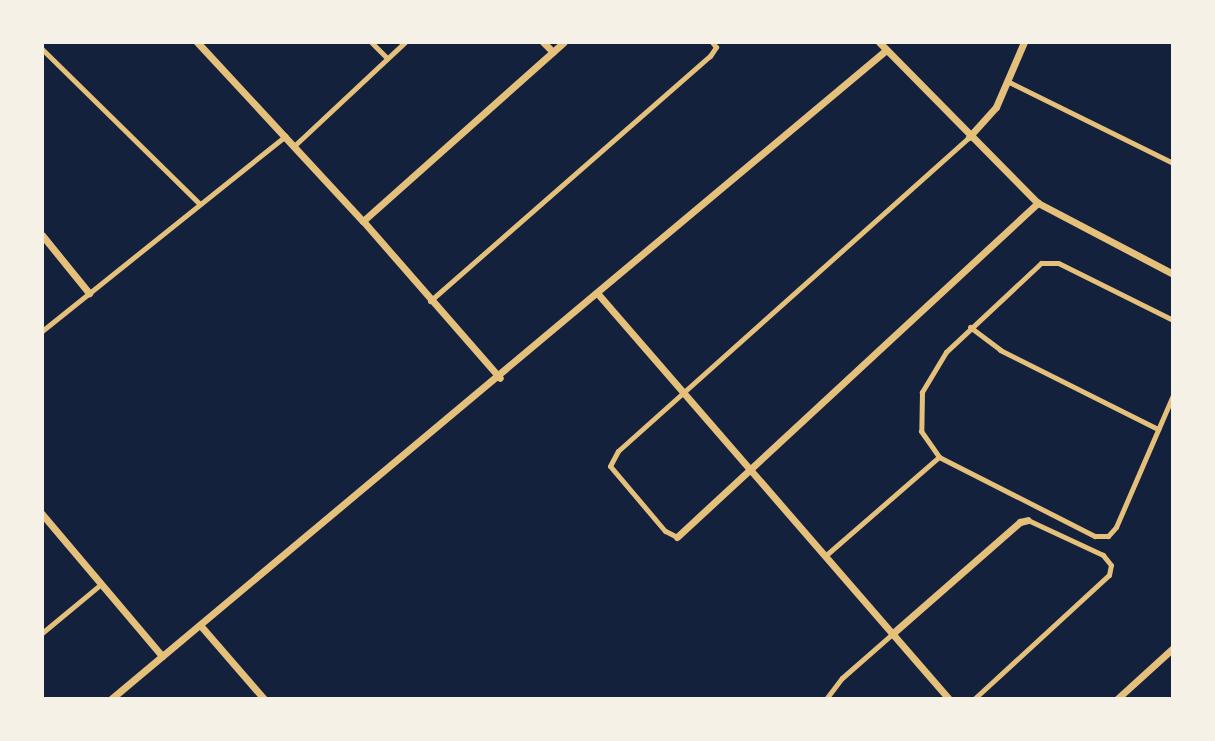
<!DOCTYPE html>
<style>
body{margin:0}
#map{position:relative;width:1215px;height:741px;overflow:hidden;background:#14213d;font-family:Arial,sans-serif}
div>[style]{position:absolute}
.service>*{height:5px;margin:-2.5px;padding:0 2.5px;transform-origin:2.5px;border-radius:2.5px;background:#e5c07b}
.minor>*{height:7px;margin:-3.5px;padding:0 3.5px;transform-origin:3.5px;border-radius:3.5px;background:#e5c07b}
span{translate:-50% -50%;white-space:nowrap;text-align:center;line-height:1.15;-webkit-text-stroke:5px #f6f1e7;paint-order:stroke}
.frame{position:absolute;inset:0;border:44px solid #f6f1e7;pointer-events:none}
</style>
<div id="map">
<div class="service">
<div style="left:371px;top:42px;width:23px;rotate:45deg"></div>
<div style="left:42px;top:49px;width:221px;rotate:44.5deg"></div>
<div style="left:1009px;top:82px;width:183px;rotate:26.3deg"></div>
<div style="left:294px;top:146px;width:152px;rotate:-43.1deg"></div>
<div style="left:430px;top:301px;width:372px;rotate:-41.2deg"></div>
<div style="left:710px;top:56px;width:11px;rotate:-56deg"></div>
<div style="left:716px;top:47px;width:6px;rotate:-129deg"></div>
<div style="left:1173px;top:320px;width:128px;rotate:-153.6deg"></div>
<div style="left:1058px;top:263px;width:17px;rotate:180deg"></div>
<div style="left:1041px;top:263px;width:130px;rotate:136.9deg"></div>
<div style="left:946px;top:352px;width:47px;rotate:121deg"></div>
<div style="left:922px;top:392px;width:39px;rotate:91deg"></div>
<div style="left:921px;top:431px;width:32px;rotate:55deg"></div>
<div style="left:939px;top:457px;width:175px;rotate:26.9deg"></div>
<div style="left:1095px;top:536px;width:13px"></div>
<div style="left:1108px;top:536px;width:12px;rotate:-48deg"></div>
<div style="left:1116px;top:527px;width:144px;rotate:-66.6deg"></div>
<div style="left:970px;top:327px;width:38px;rotate:37deg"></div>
<div style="left:1000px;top:350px;width:177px;rotate:26.6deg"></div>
<div style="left:42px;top:331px;width:312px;rotate:-38.7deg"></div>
<div style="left:677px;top:537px;width:13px;rotate:-153deg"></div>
<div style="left:665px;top:531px;width:85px;rotate:-130.2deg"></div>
<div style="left:610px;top:466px;width:17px;rotate:-62deg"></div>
<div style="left:618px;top:451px;width:471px;rotate:-41.8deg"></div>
<div style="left:825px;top:556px;width:151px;rotate:-41deg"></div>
<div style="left:42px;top:633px;width:77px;rotate:-39.7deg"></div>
<div style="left:826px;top:699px;width:26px;rotate:-53deg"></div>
<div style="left:842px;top:678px;width:67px;rotate:-41.3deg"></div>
<div style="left:974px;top:699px;width:183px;rotate:-42.6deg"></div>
<div style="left:1109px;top:575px;width:10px;rotate:-79deg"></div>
<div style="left:1111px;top:565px;width:13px;rotate:-129deg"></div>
<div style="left:1103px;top:555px;width:83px;rotate:-155deg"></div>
</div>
<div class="minor">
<div style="left:197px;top:42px;width:244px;rotate:47.2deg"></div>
<div style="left:363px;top:221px;width:208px;rotate:48.9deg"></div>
<div style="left:543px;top:42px;width:14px;rotate:45deg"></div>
<div style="left:879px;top:42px;width:226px;rotate:45.4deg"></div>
<div style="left:1038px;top:203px;width:153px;rotate:27.7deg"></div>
<div style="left:969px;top:137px;width:40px;rotate:-48deg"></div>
<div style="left:996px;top:107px;width:71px;rotate:-66.7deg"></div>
<div style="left:363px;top:221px;width:269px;rotate:-41.7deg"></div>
<div style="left:42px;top:235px;width:75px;rotate:51deg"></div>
<div style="left:598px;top:294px;width:536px;rotate:49.09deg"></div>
<div style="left:42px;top:514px;width:186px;rotate:49.8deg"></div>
<div style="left:677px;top:537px;width:492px;rotate:-42.8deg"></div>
<div style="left:200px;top:625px;width:98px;rotate:49.1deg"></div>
<div style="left:892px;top:634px;width:170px;rotate:-41.2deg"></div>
<div style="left:1020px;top:522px;width:8px;rotate:-14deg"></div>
<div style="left:111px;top:699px;width:1011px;rotate:-39.94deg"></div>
<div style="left:1117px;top:699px;width:76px;rotate:-42.3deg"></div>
</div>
<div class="frame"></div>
</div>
